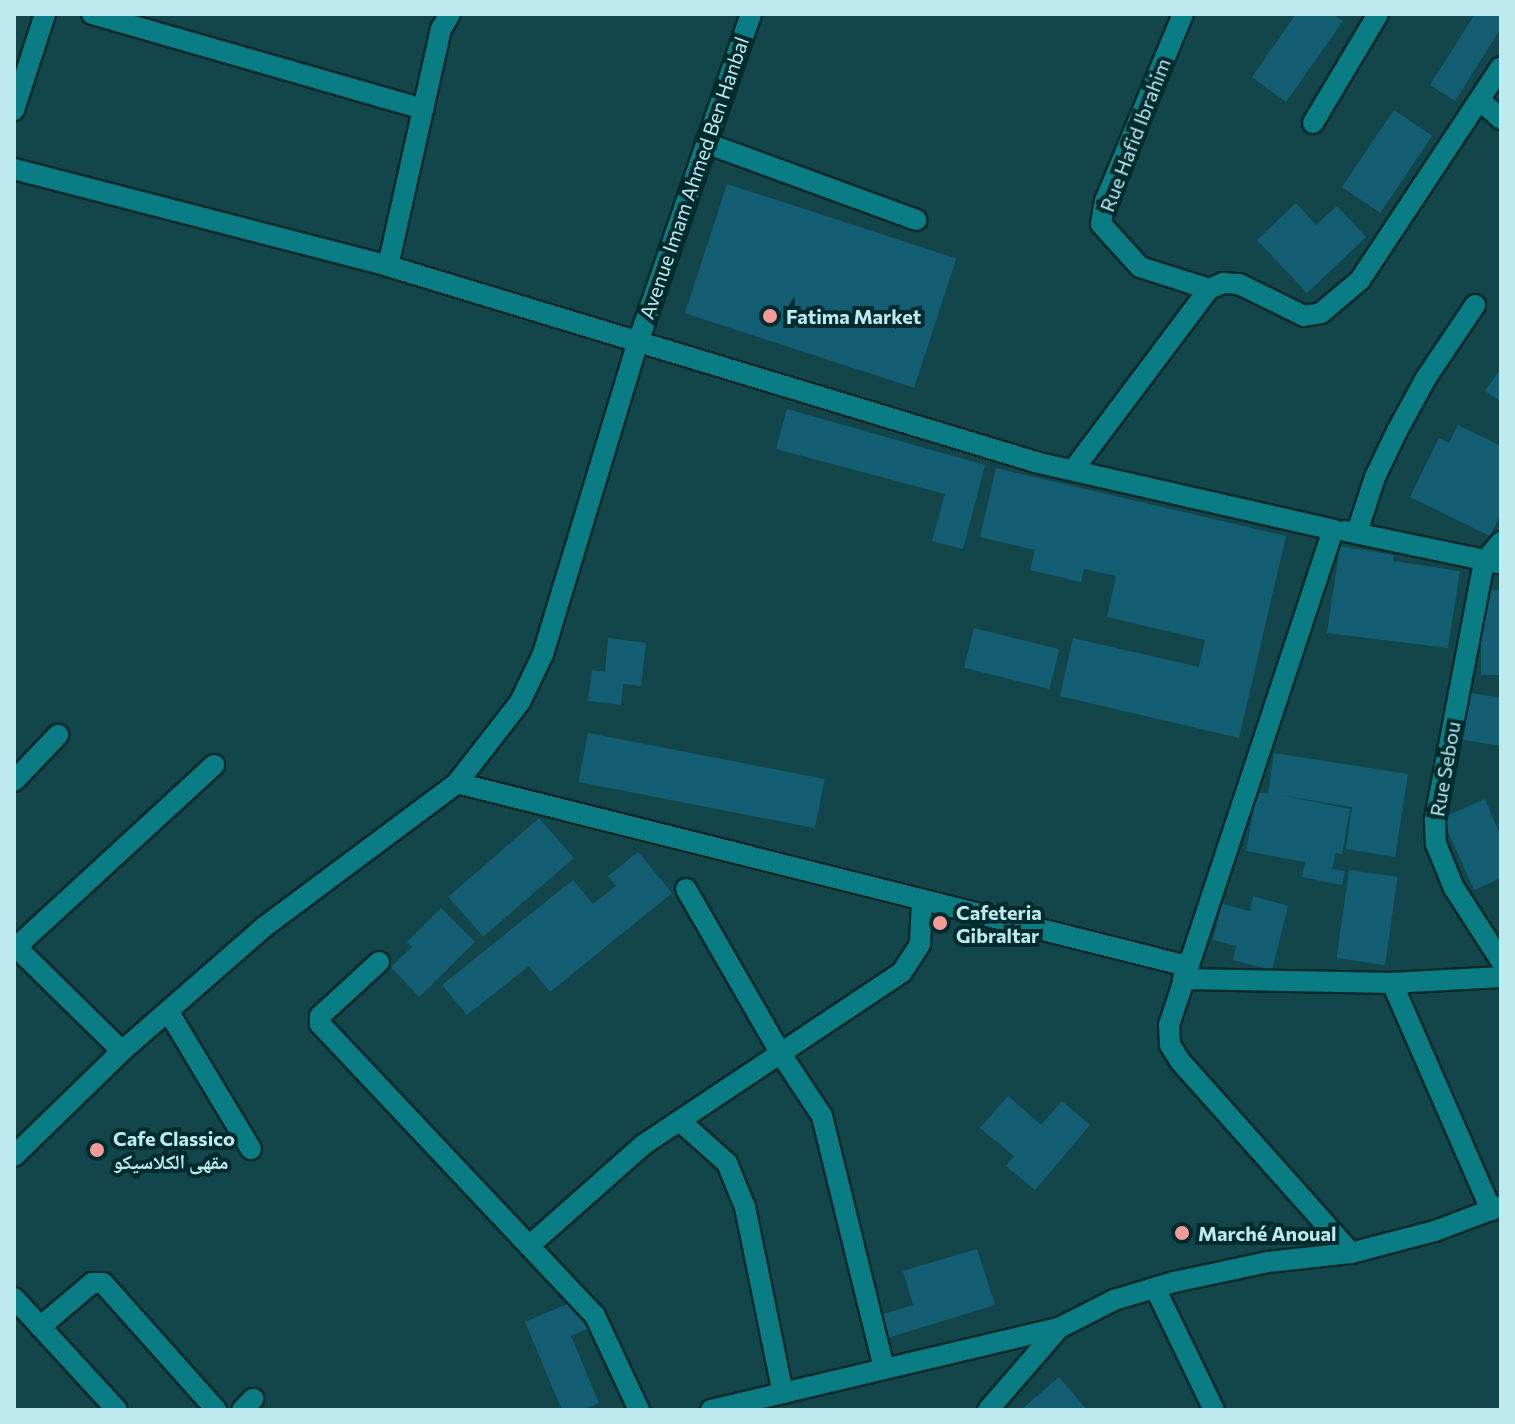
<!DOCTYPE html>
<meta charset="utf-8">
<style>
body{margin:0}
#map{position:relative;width:1515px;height:1424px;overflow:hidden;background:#12464a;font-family:Commissioner,"Noto Naskh Arabic",sans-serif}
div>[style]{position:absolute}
.building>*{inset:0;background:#145e73;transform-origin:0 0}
.roads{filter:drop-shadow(2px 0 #0b2a2c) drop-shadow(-2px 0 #0b2a2c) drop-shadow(0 2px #0b2a2c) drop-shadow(0 -2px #0b2a2c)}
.minor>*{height:20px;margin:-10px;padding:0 10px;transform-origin:10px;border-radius:10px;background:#0a7c84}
.dots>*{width:22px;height:22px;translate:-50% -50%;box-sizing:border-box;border:4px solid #002b2e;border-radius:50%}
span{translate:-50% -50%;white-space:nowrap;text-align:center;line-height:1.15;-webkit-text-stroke:8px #002b2e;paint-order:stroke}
.street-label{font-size:20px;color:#bee9ed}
.poi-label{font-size:20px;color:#bee9ed;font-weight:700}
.left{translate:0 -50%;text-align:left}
.frame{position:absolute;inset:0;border:16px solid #bee9ed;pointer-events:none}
</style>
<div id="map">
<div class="building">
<div style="clip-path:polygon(1296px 14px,1332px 14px,1343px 21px,1286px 102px,1252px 77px)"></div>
<div style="clip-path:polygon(1475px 14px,1501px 14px,1501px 28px,1455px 101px,1430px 85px)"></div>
<div style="left:1394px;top:110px;width:46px;height:93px;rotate:34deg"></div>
<div style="left:727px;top:184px;width:241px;height:136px;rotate:18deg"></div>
<div style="clip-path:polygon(1296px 203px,1316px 225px,1337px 206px,1366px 237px,1307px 293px,1257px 240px)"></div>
<div style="clip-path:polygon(1501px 368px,1501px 402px,1485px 391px)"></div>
<div style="clip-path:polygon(787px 409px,985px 465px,963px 549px,932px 541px,945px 494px,776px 449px)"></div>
<div style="clip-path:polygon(1458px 425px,1501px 446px,1501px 514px,1490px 536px,1410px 497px,1439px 438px,1449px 443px)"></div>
<div style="clip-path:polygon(996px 468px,1286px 536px,1239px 738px,1060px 696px,1073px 638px,1199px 667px,1205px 640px,1107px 617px,1116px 576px,1084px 569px,1081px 582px,1030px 570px,1035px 550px,980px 537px)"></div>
<div style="clip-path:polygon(1340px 546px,1394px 555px,1393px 561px,1460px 571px,1448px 648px,1327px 633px)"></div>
<div style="left:1481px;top:590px;width:20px;height:85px"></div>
<div style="left:974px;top:628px;width:88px;height:41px;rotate:14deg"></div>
<div style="clip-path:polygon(608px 638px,646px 643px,641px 686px,623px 684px,621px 705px,588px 701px,592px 670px,605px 672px)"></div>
<div style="clip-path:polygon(1465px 692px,1501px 698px,1501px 746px,1457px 739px)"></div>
<div style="left:588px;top:733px;width:241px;height:50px;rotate:11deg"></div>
<div style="clip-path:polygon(1274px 753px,1408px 774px,1395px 857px,1346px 849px,1352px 807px,1279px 795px,1350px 809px,1342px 854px,1336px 853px,1332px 869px,1345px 871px,1342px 885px,1302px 877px,1305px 862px,1246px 851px,1257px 792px,1268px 794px)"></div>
<div style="clip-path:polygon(1485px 799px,1501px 837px,1501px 878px,1474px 890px,1442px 818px)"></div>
<div style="left:539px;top:818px;width:53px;height:120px;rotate:49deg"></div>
<div style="clip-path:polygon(638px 852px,672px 893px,550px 992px,529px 966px,467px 1015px,442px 985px,573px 880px,593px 904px,616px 886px,608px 876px)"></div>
<div style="left:1349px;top:870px;width:49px;height:89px;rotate:8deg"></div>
<div style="clip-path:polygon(1253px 896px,1288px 906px,1272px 970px,1233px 960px,1236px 946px,1213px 940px,1222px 904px,1250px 911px)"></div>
<div style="clip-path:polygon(441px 908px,475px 942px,419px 997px,391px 967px,412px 947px,407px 942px)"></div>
<div style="clip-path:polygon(1008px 1096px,1041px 1125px,1062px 1101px,1090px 1125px,1035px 1190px,1006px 1166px,1014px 1156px,980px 1128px)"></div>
<div style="clip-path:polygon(977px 1249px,995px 1305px,884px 1339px,877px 1316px,913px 1305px,903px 1271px)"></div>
<div style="clip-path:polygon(577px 1300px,589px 1328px,571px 1336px,599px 1403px,582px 1410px,562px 1410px,525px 1322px)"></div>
<div style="clip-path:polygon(1059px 1377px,1087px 1410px,1021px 1410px)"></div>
</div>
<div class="roads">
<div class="minor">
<div style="left:92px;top:14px;width:345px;rotate:16deg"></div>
<div style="left:1183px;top:14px;width:203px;rotate:112.6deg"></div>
<div style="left:1105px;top:201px;width:23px;rotate:100deg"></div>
<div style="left:1101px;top:224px;width:58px;rotate:47.8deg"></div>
<div style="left:1140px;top:267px;width:72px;rotate:17.7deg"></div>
<div style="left:1481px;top:101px;width:27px;rotate:42deg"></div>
<div style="left:14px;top:110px;width:101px;rotate:-72.1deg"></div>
<div style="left:1313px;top:123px;width:127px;rotate:-59.2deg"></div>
<div style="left:706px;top:143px;width:224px;rotate:20.1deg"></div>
<div style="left:14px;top:169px;width:386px;rotate:14.5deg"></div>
<div style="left:388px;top:266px;width:680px;rotate:16.84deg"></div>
<div style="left:1039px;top:463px;width:302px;rotate:12.8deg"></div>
<div style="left:1333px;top:530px;width:521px;rotate:108.33deg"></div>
<div style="left:1169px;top:1025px;width:20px;rotate:87deg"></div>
<div style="left:1170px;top:1045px;width:19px;rotate:58deg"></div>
<div style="left:1180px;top:1061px;width:257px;rotate:48.3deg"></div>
<div style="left:388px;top:266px;width:243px;rotate:-77.4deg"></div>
<div style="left:441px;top:29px;width:17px;rotate:-59deg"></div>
<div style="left:1073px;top:470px;width:226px;rotate:-53.1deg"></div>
<div style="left:1209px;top:289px;width:15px;rotate:-23deg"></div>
<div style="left:1223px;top:283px;width:16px;rotate:4deg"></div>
<div style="left:1239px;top:284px;width:72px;rotate:26.2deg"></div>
<div style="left:1304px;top:316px;width:17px;rotate:-10deg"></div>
<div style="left:1321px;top:313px;width:51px;rotate:-40.2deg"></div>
<div style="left:1360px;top:280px;width:255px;rotate:-56.5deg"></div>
<div style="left:1345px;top:531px;width:156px;rotate:11.8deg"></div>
<div style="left:1357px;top:532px;width:58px;rotate:-71.9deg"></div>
<div style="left:1375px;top:477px;width:51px;rotate:-64.4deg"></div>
<div style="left:1397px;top:431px;width:60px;rotate:-61.3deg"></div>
<div style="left:1426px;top:378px;width:88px;rotate:-56.1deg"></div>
<div style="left:1501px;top:542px;width:26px;rotate:130deg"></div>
<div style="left:1484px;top:562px;width:263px;rotate:100.8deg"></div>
<div style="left:1435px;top:820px;width:24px;rotate:88deg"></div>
<div style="left:1436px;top:844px;width:48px;rotate:67.8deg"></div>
<div style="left:1454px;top:888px;width:87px;rotate:57.2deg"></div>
<div style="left:14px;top:781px;width:64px;rotate:-46.3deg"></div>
<div style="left:457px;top:783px;width:753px;rotate:14.07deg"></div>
<div style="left:686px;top:889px;width:187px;rotate:60.1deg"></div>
<div style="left:779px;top:1051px;width:78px;rotate:56.5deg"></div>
<div style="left:822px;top:1116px;width:260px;rotate:76.2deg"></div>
<div style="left:14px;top:945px;width:151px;rotate:44.5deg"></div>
<div style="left:14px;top:949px;width:272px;rotate:-42.6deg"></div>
<div style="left:379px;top:962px;width:80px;rotate:137.5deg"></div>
<div style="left:320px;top:1016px;width:8px;rotate:90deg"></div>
<div style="left:320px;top:1024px;width:401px;rotate:46.7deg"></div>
<div style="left:595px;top:1316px;width:104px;rotate:64.9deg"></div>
<div style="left:1183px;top:979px;width:209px;rotate:1.1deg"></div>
<div style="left:1392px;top:983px;width:109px;rotate:-3.2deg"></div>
<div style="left:1392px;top:983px;width:248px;rotate:66.4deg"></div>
<div style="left:168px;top:1011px;width:161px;rotate:59deg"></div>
<div style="left:681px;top:1122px;width:62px;rotate:41.7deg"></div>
<div style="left:727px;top:1163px;width:48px;rotate:67.8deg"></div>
<div style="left:745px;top:1207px;width:190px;rotate:78.5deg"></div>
<div style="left:14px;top:1156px;width:151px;rotate:-44.2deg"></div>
<div style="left:122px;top:1051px;width:189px;rotate:-41.1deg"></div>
<div style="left:264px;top:927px;width:241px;rotate:-36.7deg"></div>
<div style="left:457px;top:783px;width:103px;rotate:-52.1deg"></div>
<div style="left:520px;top:702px;width:53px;rotate:-64.4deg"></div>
<div style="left:543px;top:654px;width:326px;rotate:-73.1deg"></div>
<div style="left:638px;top:342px;width:347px;rotate:-71deg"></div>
<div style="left:529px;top:1246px;width:152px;rotate:-41.5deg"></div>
<div style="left:643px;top:1145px;width:311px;rotate:-33.7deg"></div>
<div style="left:902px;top:972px;width:33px;rotate:-57deg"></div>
<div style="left:920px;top:944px;width:43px;rotate:-87.3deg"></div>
<div style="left:1156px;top:1290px;width:133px;rotate:64.2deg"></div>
<div style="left:14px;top:1298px;width:152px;rotate:47.4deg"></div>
<div style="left:40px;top:1327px;width:68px;rotate:-40.2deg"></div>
<div style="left:92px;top:1283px;width:11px"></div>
<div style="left:103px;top:1283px;width:170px;rotate:48.3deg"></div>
<div style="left:242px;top:1410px;width:16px;rotate:-45deg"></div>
<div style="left:711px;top:1410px;width:358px;rotate:-13.3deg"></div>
<div style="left:988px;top:1410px;width:108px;rotate:-49.1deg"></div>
<div style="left:1059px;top:1328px;width:62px;rotate:-27deg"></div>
<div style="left:1114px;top:1300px;width:63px;rotate:-16.7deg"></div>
<div style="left:1174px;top:1282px;width:96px;rotate:-12deg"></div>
<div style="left:1268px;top:1262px;width:83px;rotate:-6.2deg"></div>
<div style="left:1351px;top:1253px;width:87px;rotate:-14.7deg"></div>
<div style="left:1435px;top:1231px;width:71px;rotate:-20.7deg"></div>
</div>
</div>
<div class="dots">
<div style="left:770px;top:316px;background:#f59b97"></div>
<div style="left:940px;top:923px;background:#f59b97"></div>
<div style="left:97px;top:1150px;background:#f59b97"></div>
<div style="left:1182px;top:1233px;background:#f59b97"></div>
</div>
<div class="street-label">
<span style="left:1135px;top:135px;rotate:-69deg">Rue Hafid Ibrahim</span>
<span style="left:694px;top:178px;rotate:-71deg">Avenue Imam Ahmed Ben Hanbal</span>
<span style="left:1445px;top:769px;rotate:-80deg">Rue Sebou</span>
</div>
<div class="poi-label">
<span class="left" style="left:786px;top:316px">Fatima Market</span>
<span class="left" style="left:956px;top:924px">Cafeteria<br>Gibraltar</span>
<span class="left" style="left:113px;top:1150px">Cafe Classico<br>مقهى الكلاسيكو</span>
<span class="left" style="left:1198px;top:1233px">Marché Anoual</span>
</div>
<div class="frame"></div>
</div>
